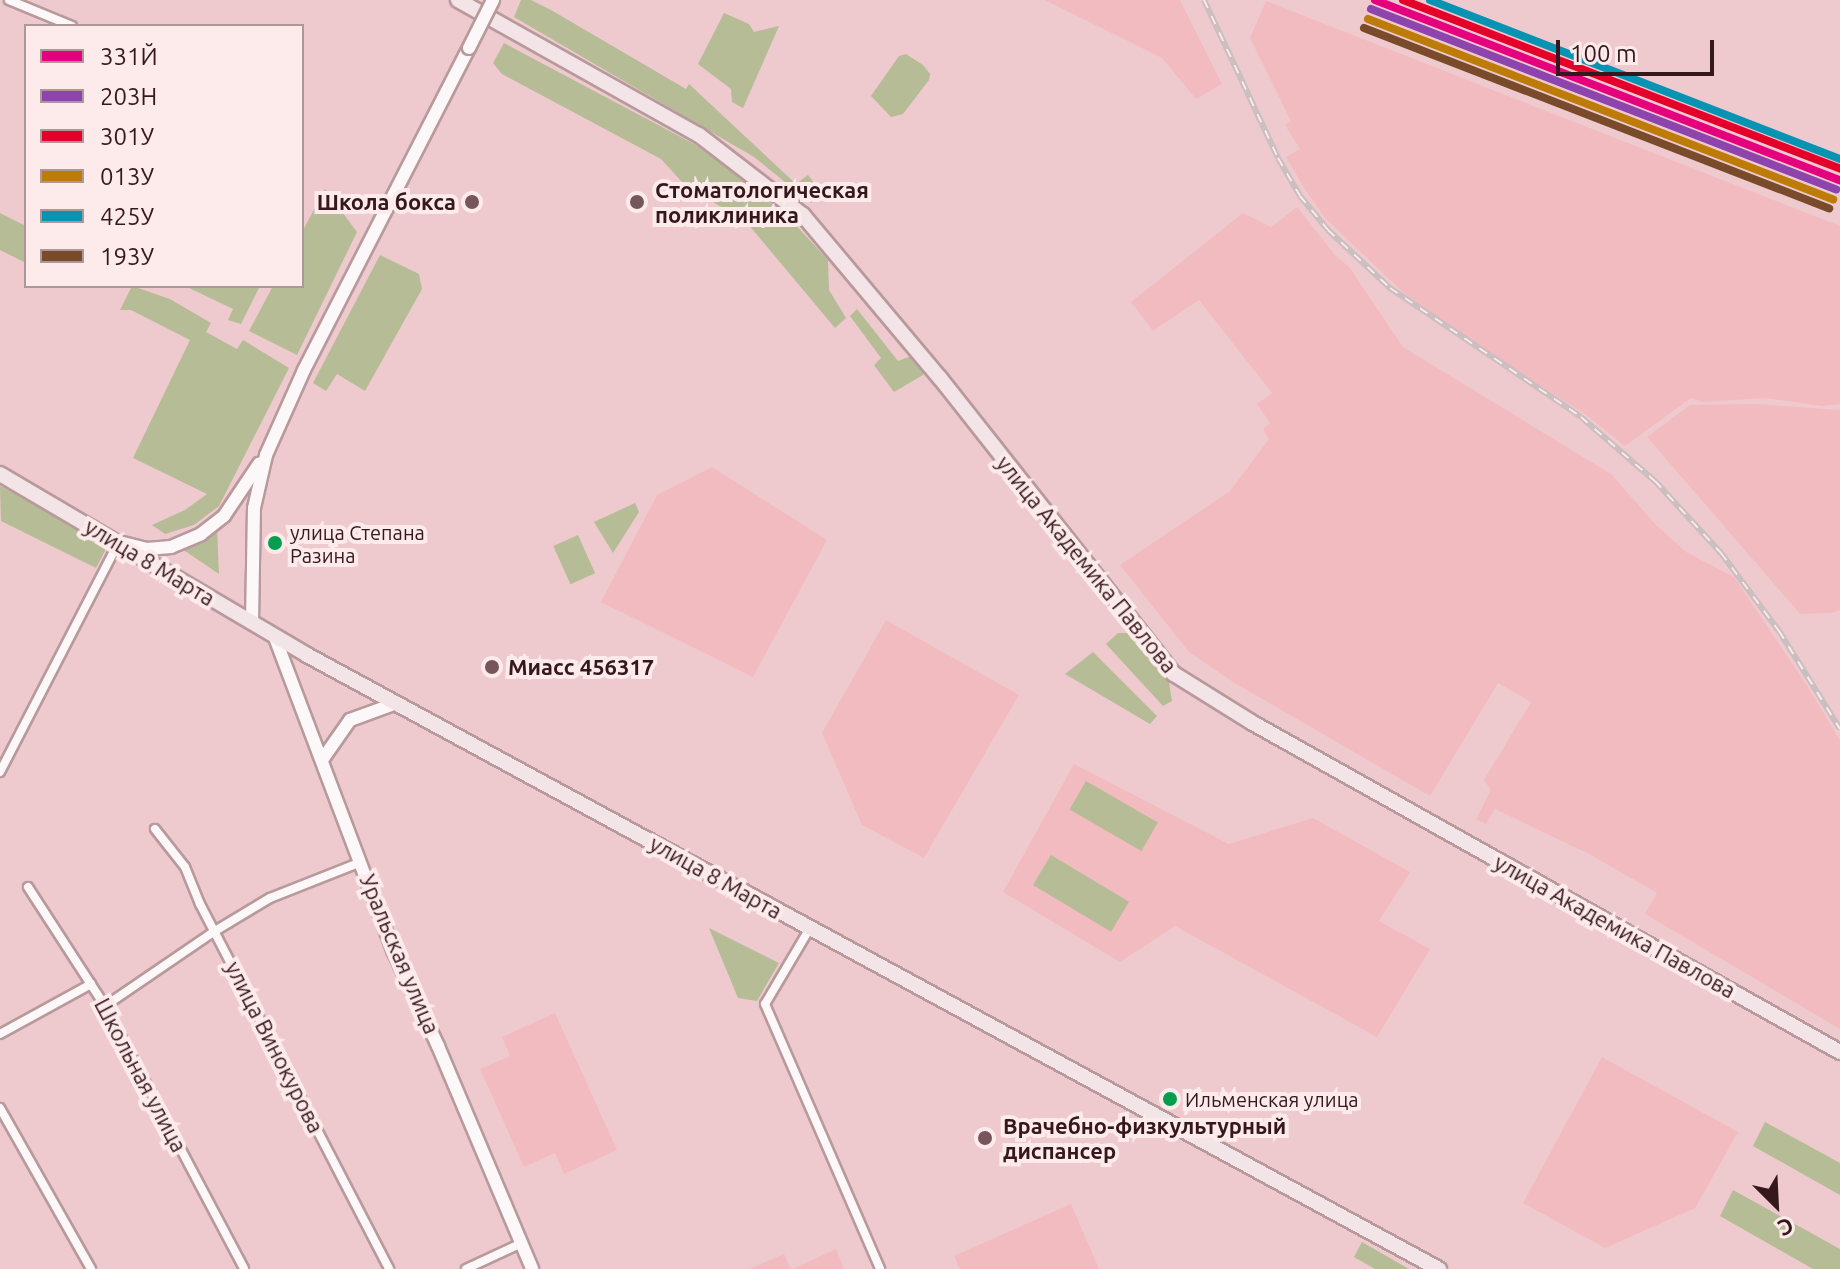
<!DOCTYPE html>
<meta charset="utf-8">
<style>
body{margin:0}
#map{position:relative;width:1840px;height:1269px;overflow:hidden;background:#eecace;font-family:Ubuntu,sans-serif}
div>[style]{position:absolute}
.built>*{inset:0;background:#f2bbc0}
.green>*{inset:0;background:#b5bc96;transform-origin:0 0}
.roads{filter:drop-shadow(2px 0 #b8999c) drop-shadow(-2px 0 #b8999c) drop-shadow(0 2px #b8999c) drop-shadow(0 -2px #b8999c)}
.street>*{height:8px;margin:-4px;padding:0 4px;transform-origin:4px;border-radius:4px;background:#fcf7f8}
.secondary>*{height:12px;margin:-6px;padding:0 6px;transform-origin:6px;border-radius:6px;background:#fcf7f8}
.primary>*{height:14px;margin:-7px;padding:0 7px;transform-origin:7px;border-radius:7px;background:#f2e4e7}
.rail>*{height:6px;margin-top:-3px;transform-origin:0;background:repeating-linear-gradient(90deg,#fdebec 0 9px,#c9bec0 0 18px);box-sizing:border-box;border-block:2px solid #c9bec0}
.bridges{filter:drop-shadow(2px 0 #b8999c) drop-shadow(-2px 0 #b8999c) drop-shadow(0 2px #b8999c) drop-shadow(0 -2px #b8999c)}
.secondary-bridge>*{height:12px;margin:-6px;padding:0 6px;transform-origin:6px;border-radius:6px;background:#fcf7f8}
.rail-1>*{height:8px;margin:-4px;padding:0 4px;transform-origin:4px;border-radius:4px;background:#e5007d}
.rail-2>*{height:8px;margin:-4px;padding:0 4px;transform-origin:4px;border-radius:4px;background:#8e44ad}
.rail-3>*{height:8px;margin:-4px;padding:0 4px;transform-origin:4px;border-radius:4px;background:#e4002b}
.rail-4>*{height:8px;margin:-4px;padding:0 4px;transform-origin:4px;border-radius:4px;background:#bd7b08}
.rail-5>*{height:8px;margin:-4px;padding:0 4px;transform-origin:4px;border-radius:4px;background:#0893b3}
.rail-6>*{height:8px;margin:-4px;padding:0 4px;transform-origin:4px;border-radius:4px;background:#7a4b2a}
.dots>*{width:22px;height:22px;translate:-50% -50%;box-sizing:border-box;border:4px solid #fdebec;border-radius:50%}
span{translate:-50% -50%;white-space:nowrap;text-align:center;line-height:1.15;-webkit-text-stroke:8px #fdebec;paint-order:stroke}
.bus-label{font-size:20px;color:#36181c}
.left{translate:0 -50%;text-align:left}
.poi-label{font-size:22px;color:#36181c;font-weight:700}
.right{translate:-100% -50%;text-align:right}
.street-label{font-size:22px;color:#36181c}
.legend{position:absolute;left:24px;top:24px;width:280px;height:264px;box-sizing:border-box;background:#fdebec;border:2px solid #ad9799;margin:0;padding:10px 14px;list-style:none;font-size:24px;color:#36181c}
.legend li{display:flex;align-items:center;gap:16px;height:40px}
.legend b{width:40px;border:2px solid #ad9799}
.north{position:absolute;left:1736px;top:1165px;width:80px;height:80px;-webkit-text-stroke:6px #fdebec;paint-order:stroke;rotate:156deg;font-size:22px;font-weight:700;line-height:32px;text-align:center;color:#36181c}
.north::after{content:'';display:block;margin:auto;width:28px;height:36px;background:#36181c;clip-path:polygon(50% 0,100% 100%,50% 72%,0 100%)}
.scale{position:absolute;left:1556px;top:40px;width:158px;height:36px;box-sizing:border-box;border:4px solid #36181c;border-top:0;padding-left:10px;font-size:24px;line-height:28px;white-space:nowrap;color:#36181c;-webkit-text-stroke:6px #fdebec;paint-order:stroke}
</style>
<div id="map">
<div class="built">
<div style="clip-path:polygon(1045px 0,1180px 0,1222px 84px,1196px 99px,1162px 58px)"></div>
<div style="clip-path:polygon(1266px 1px,1840px 226px,1840px 404px,1823px 406px,1765px 398px,1703px 402px,1691px 398px,1625px 446px,1585px 414px,1478px 347px,1405px 294px,1325px 218px,1306px 191px,1286px 157px,1300px 149px,1285px 125px,1291px 121px,1250px 38px)"></div>
<div style="clip-path:polygon(1297px 207px,1335px 255px,1350px 268px,1403px 347px,1611px 474px,1656px 525px,1686px 552px,1734px 577px,1806px 684px,1840px 740px,1840px 1029px,1645px 914px,1657px 893px,1589px 854px,1495px 809px,1486px 824px,1476px 819px,1491px 790px,1484px 780px,1531px 702px,1498px 683px,1430px 796px,1233px 682px,1189px 652px,1120px 565px,1230px 491px,1269px 439px,1263px 429px,1270px 423px,1257px 404px,1272px 393px,1199px 300px,1153px 331px,1131px 302px,1243px 213px,1271px 227px)"></div>
<div style="clip-path:polygon(1755px 404px,1840px 410px,1840px 610px,1832px 613px,1800px 614px,1647px 437px,1690px 405px)"></div>
<div style="clip-path:polygon(712px 467px,827px 540px,753px 677px,601px 602px,657px 495px)"></div>
<div style="clip-path:polygon(886px 620px,1019px 695px,924px 858px,862px 825px,822px 733px)"></div>
<div style="clip-path:polygon(1074px 764px,1229px 844px,1313px 818px,1410px 872px,1379px 921px,1430px 949px,1377px 1037px,1175px 926px,1120px 962px,1003px 892px)"></div>
<div style="clip-path:polygon(555px 1013px,617px 1150px,564px 1174px,555px 1153px,524px 1167px,480px 1069px,510px 1056px,502px 1037px)"></div>
<div style="clip-path:polygon(1602px 1057px,1738px 1132px,1695px 1208px,1605px 1248px,1523px 1203px)"></div>
<div style="clip-path:polygon(1071px 1204px,1099px 1269px,960px 1269px,954px 1256px)"></div>
<div style="clip-path:polygon(836px 1249px,844px 1269px,793px 1269px)"></div>
<div style="clip-path:polygon(784px 1254px,791px 1269px,749px 1269px)"></div>
</div>
<div class="green">
<div style="clip-path:polygon(521px 0,531px 0,551px 10px,686px 89px,689px 84px,796px 184px,808px 175px,821px 192px,811px 203px,754px 157px,514px 17px)"></div>
<div style="clip-path:polygon(724px 13px,749px 24px,754px 32px,779px 26px,743px 108px,732px 102px,731px 89px,698px 64px)"></div>
<div style="clip-path:polygon(504px 43px,694px 144px,740px 177px,793px 222px,828px 260px,829px 290px,846px 318px,835px 328px,748px 224px,683px 183px,661px 159px,502px 74px,493px 63px)"></div>
<div style="clip-path:polygon(906px 54px,923px 65px,930px 74px,929px 80px,903px 114px,891px 117px,871px 96px,899px 56px)"></div>
<div style="clip-path:polygon(325px 189px,357px 232px,297px 355px,249px 331px,273px 286px,302px 286px,302px 232px)"></div>
<div style="clip-path:polygon(0 213px,26px 226px,26px 263px,0 250px)"></div>
<div style="clip-path:polygon(380px 255px,419px 274px,422px 289px,365px 391px,337px 374px,326px 391px,313px 383px)"></div>
<div style="clip-path:polygon(132px 286px,170px 299px,211px 323px,206px 332px,237px 349px,243px 340px,289px 368px,219px 506px,194px 525px,165px 534px,152px 525px,185px 510px,207px 494px,133px 458px,190px 340px,131px 310px,120px 310px)"></div>
<div style="clip-path:polygon(185px 286px,260px 286px,241px 324px,228px 320px,233px 309px)"></div>
<div style="clip-path:polygon(857px 309px,898px 361px,914px 355px,924px 367px,923px 375px,894px 392px,874px 365px,881px 358px,850px 316px)"></div>
<div style="clip-path:polygon(0 486px,99px 535px,106px 549px,96px 568px,1px 521px)"></div>
<div style="clip-path:polygon(635px 503px,639px 512px,613px 553px,594px 522px)"></div>
<div style="clip-path:polygon(217px 528px,219px 574px,182px 549px,207px 539px)"></div>
<div style="left:578px;top:535px;width:42px;height:27px;rotate:66deg"></div>
<div style="clip-path:polygon(1118px 633px,1127px 633px,1169px 682px,1172px 701px,1163px 706px,1106px 644px)"></div>
<div style="clip-path:polygon(1093px 652px,1157px 716px,1150px 724px,1065px 674px)"></div>
<div style="left:1086px;top:781px;width:83px;height:33px;rotate:30deg"></div>
<div style="left:1051px;top:855px;width:91px;height:35px;rotate:31deg"></div>
<div style="clip-path:polygon(709px 928px,779px 963px,757px 1001px,738px 998px)"></div>
<div style="clip-path:polygon(1765px 1122px,1840px 1163px,1840px 1195px,1753px 1146px)"></div>
<div style="clip-path:polygon(1733px 1190px,1840px 1249px,1840px 1269px,1813px 1269px,1720px 1216px)"></div>
<div style="clip-path:polygon(1362px 1242px,1409px 1269px,1375px 1269px,1354px 1257px)"></div>
</div>
<div class="roads">
<div class="street">
<div style="left:9px;top:0;width:68px;rotate:22.4deg"></div>
<div style="left:0;top:772px;width:258px;rotate:-62.7deg"></div>
<div style="left:155px;top:829px;width:48px;rotate:51.7deg"></div>
<div style="left:185px;top:867px;width:40px;rotate:68deg"></div>
<div style="left:200px;top:904px;width:411px;rotate:62.6deg"></div>
<div style="left:28px;top:887px;width:142px;rotate:57.1deg"></div>
<div style="left:105px;top:1006px;width:297px;rotate:62.1deg"></div>
<div style="left:810px;top:928px;width:88px;rotate:120.6deg"></div>
<div style="left:765px;top:1004px;width:289px;rotate:66.5deg"></div>
<div style="left:105px;top:1006px;width:133px;rotate:-34.3deg"></div>
<div style="left:215px;top:931px;width:64px;rotate:-31deg"></div>
<div style="left:270px;top:898px;width:98px;rotate:-21.6deg"></div>
<div style="left:0;top:1034px;width:104px;rotate:-28.8deg"></div>
<div style="left:0;top:1108px;width:185px;rotate:60.5deg"></div>
<div style="left:466px;top:1269px;width:62px;rotate:-24.9deg"></div>
</div>
<div class="secondary">
<div style="left:123px;top:543px;width:25px;rotate:14deg"></div>
<div style="left:147px;top:549px;width:24px;rotate:-5deg"></div>
<div style="left:171px;top:547px;width:33px;rotate:-23deg"></div>
<div style="left:201px;top:534px;width:29px;rotate:-38deg"></div>
<div style="left:224px;top:516px;width:63px;rotate:-56.1deg"></div>
<div style="left:252px;top:622px;width:114px;rotate:-89deg"></div>
<div style="left:254px;top:508px;width:54px;rotate:-77.2deg"></div>
<div style="left:266px;top:455px;width:93px;rotate:-65.9deg"></div>
<div style="left:304px;top:370px;width:362px;rotate:-62.9deg"></div>
<div style="left:274px;top:635px;width:339px;rotate:69.3deg"></div>
<div style="left:394px;top:952px;width:104px;rotate:64.9deg"></div>
<div style="left:438px;top:1046px;width:242px;rotate:67.1deg"></div>
<div style="left:322px;top:760px;width:49px;rotate:-55deg"></div>
<div style="left:350px;top:720px;width:50px;rotate:-19.9deg"></div>
</div>
<div class="primary">
<div style="left:458px;top:0;width:276px;rotate:29.3deg"></div>
<div style="left:699px;top:135px;width:131px;rotate:37.6deg"></div>
<div style="left:803px;top:215px;width:213px;rotate:50deg"></div>
<div style="left:940px;top:378px;width:377px;rotate:51.7deg"></div>
<div style="left:1174px;top:674px;width:91px;rotate:31.9deg"></div>
<div style="left:1251px;top:722px;width:675px;rotate:29.26deg"></div>
<div style="left:0;top:474px;width:356px;rotate:30.5deg"></div>
<div style="left:307px;top:655px;width:1288px;rotate:28.48deg"></div>
</div>
</div>
<div class="rail">
<div style="left:1204px;top:0;width:174px;rotate:64.9deg"></div>
<div style="left:1278px;top:158px;width:44px;rotate:59.9deg"></div>
<div style="left:1300px;top:196px;width:44px;rotate:50.5deg"></div>
<div style="left:1328px;top:230px;width:85px;rotate:43.1deg"></div>
<div style="left:1390px;top:288px;width:230px;rotate:34deg"></div>
<div style="left:1581px;top:417px;width:98px;rotate:40.9deg"></div>
<div style="left:1655px;top:481px;width:98px;rotate:47.5deg"></div>
<div style="left:1721px;top:553px;width:97px;rotate:53.4deg"></div>
<div style="left:1779px;top:631px;width:115px;rotate:58.1deg"></div>
</div>
<div class="bridges">
<div class="secondary-bridge">
<div style="left:469px;top:48px;width:54px;rotate:-63.4deg"></div>
</div>
</div>
<div class="rail-1">
<div style="left:1375px;top:0;width:499px;rotate:21.2deg"></div>
</div>
<div class="rail-2">
<div style="left:1371px;top:9px;width:499px;rotate:21.2deg"></div>
</div>
<div class="rail-3">
<div style="left:1403px;top:0;width:469px;rotate:21.1deg"></div>
</div>
<div class="rail-4">
<div style="left:1368px;top:19px;width:499px;rotate:21.2deg"></div>
</div>
<div class="rail-5">
<div style="left:1430px;top:0;width:440px;rotate:21.2deg"></div>
</div>
<div class="rail-6">
<div style="left:1364px;top:28px;width:499px;rotate:21.2deg"></div>
</div>
<div class="dots">
<div style="left:472px;top:202px;background:#76565a"></div>
<div style="left:637px;top:202px;background:#76565a"></div>
<div style="left:275px;top:543px;background:#039f4e"></div>
<div style="left:492px;top:667px;background:#76565a"></div>
<div style="left:1170px;top:1099px;background:#039f4e"></div>
<div style="left:985px;top:1138px;background:#76565a"></div>
</div>
<div class="bus-label">
<span class="left" style="left:290px;top:544px">улица Степана<br>Разина</span>
<span class="left" style="left:1185px;top:1099px">Ильменская улица</span>
</div>
<div class="poi-label">
<span class="left" style="left:655px;top:202px">Стоматологическая<br>поликлиника</span>
<span class="right" style="left:456px;top:202px">Школа бокса</span>
<span class="left" style="left:508px;top:667px">Миасс 456317</span>
<span class="left" style="left:1003px;top:1138px">Врачебно-физкультурный<br>диспансер</span>
</div>
<div class="street-label">
<span style="left:150px;top:562px;rotate:31deg">улица 8 Марта</span>
<span style="left:1087px;top:564px;rotate:51deg">улица Академика Павлова</span>
<span style="left:716px;top:877px;rotate:29deg">улица 8 Марта</span>
<span style="left:1615px;top:926px;rotate:29deg">улица Академика Павлова</span>
<span style="left:400px;top:954px;rotate:67deg">Уральская улица</span>
<span style="left:275px;top:1047px;rotate:63deg">улица Винокурова</span>
<span style="left:141px;top:1075px;rotate:62deg">Школьная улица</span>
</div>
<ul class="legend">
<li><b style="height:10px;background:#e5007d"></b>331Й</li>
<li><b style="height:10px;background:#8e44ad"></b>203Н</li>
<li><b style="height:10px;background:#e4002b"></b>301У</li>
<li><b style="height:10px;background:#bd7b08"></b>013У</li>
<li><b style="height:10px;background:#0893b3"></b>425У</li>
<li><b style="height:10px;background:#7a4b2a"></b>193У</li>
</ul>
<div class="north">С</div>
<div class="scale">100 m</div>
</div>
